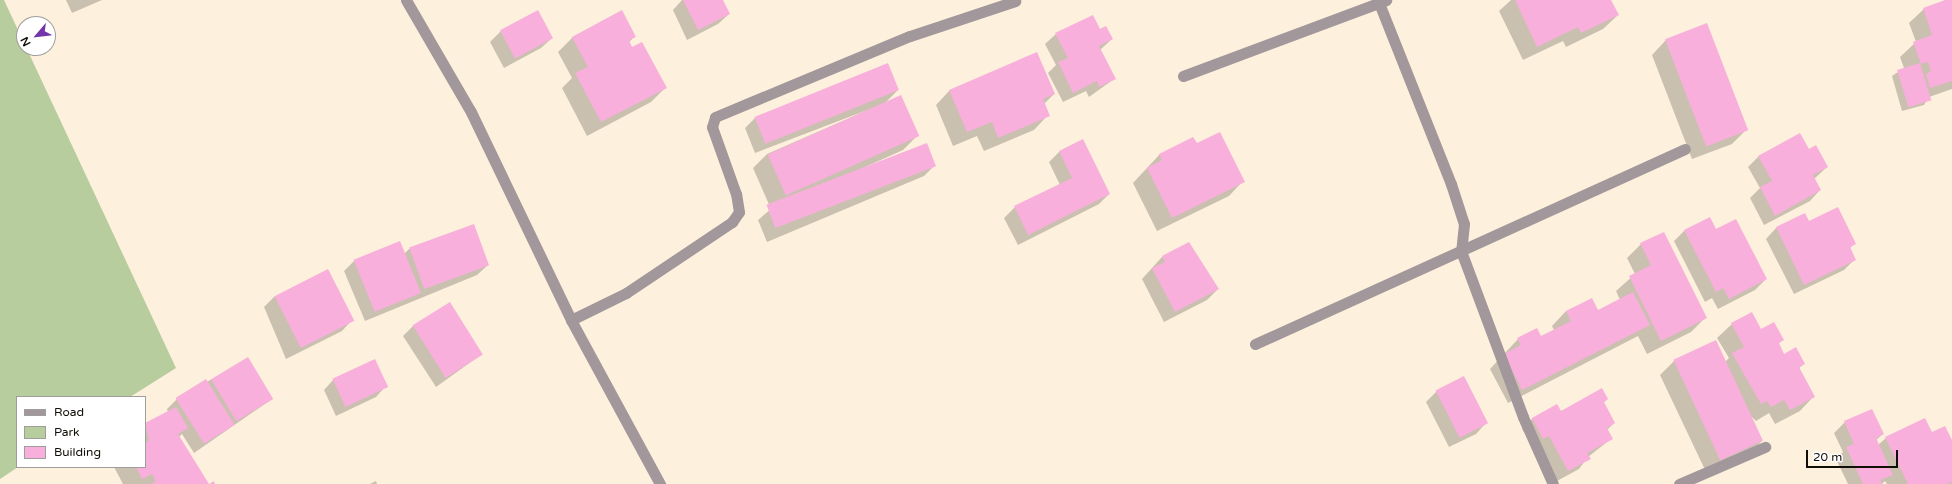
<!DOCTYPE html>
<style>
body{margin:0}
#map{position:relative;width:1952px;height:484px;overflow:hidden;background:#fdf0dc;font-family:"Varela Round",sans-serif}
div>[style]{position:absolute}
.green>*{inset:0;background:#b8cd9d}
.shadow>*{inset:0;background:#0003}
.building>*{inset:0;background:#f8afdb;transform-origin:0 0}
.minor>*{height:11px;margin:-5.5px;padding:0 5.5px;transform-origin:5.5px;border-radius:5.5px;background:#a2979a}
span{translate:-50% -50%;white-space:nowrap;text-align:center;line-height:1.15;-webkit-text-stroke:3.5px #fff;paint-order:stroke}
.legend{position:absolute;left:16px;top:396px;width:130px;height:72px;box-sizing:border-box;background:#fff;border:1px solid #a09e9c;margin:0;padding:5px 7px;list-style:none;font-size:12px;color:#110d07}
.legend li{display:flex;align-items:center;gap:8px;height:20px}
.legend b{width:20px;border:1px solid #a09e9c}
.north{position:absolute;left:16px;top:16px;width:40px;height:40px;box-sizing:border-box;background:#fff;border:1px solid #a09e9c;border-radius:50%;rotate:242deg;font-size:11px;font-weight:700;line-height:16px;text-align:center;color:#110d07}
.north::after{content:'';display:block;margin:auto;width:14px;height:18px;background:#7335aa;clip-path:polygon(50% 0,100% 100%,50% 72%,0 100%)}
.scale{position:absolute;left:1806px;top:450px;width:92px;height:18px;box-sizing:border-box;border:2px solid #110d07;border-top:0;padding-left:5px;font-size:12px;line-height:14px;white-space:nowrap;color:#110d07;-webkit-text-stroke:3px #fff;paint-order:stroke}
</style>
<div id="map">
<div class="green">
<div style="clip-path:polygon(0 0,4px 0,176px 368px,130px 397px,17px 397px,18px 467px,0 479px)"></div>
</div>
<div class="shadow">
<div style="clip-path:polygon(66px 0,102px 0,72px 13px)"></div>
<div style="clip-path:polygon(682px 0,722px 0,729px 14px,718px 24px,687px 40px,673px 10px)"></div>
<div style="clip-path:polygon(1511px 0,1610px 0,1618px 15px,1603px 29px,1566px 47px,1563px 41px,1523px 60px,1499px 11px)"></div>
<div style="clip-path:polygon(1952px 0,1952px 89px,1929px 97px,1924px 105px,1902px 111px,1892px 76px,1904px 68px,1900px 57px,1916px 42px,1909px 23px,1924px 9px)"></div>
<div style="clip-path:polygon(1099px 30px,1112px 39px,1100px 50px,1114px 79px,1089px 97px,1086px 91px,1063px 102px,1048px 73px,1056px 65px,1045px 44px,1056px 34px)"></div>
<div style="clip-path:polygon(501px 31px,552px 38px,541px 48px,504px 68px,490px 42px)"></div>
<div style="clip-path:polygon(635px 36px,629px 42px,632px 48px,665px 88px,651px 102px,587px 136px,562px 88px,572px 78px,558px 52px,573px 37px)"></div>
<div style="clip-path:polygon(1666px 40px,1746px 130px,1732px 144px,1692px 159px,1652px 55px)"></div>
<div style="clip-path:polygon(898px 90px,885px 103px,918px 135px,903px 150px,794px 199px,935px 165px,924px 176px,767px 242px,758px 220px,771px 209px,753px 168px,767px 154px,870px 109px,755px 153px,745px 128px,755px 118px)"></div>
<div style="clip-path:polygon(950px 90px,1054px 94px,1044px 104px,1048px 115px,1034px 130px,984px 151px,977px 136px,953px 146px,936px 105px)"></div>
<div style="clip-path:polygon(1083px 141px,1109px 194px,1099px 204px,1018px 245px,1004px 218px,1015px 207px,1060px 185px,1049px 162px,1059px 152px)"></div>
<div style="clip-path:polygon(1197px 145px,1243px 181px,1229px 196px,1157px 231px,1133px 183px,1160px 154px)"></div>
<div style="clip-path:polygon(1808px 151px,1827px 167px,1814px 179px,1820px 190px,1810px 201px,1764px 225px,1750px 198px,1760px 188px,1748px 167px,1759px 156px)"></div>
<div style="clip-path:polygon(1805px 214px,1808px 223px,1854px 244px,1849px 249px,1855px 259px,1844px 270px,1794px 294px,1766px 239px,1776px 228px)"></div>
<div style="clip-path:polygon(1709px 218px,1716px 231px,1766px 279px,1755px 290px,1718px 309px,1712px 298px,1705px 302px,1674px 241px,1684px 231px)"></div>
<div style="clip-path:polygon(1641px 244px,1705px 318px,1691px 332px,1647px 354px,1638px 336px,1508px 403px,1490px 369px,1518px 339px,1540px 337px,1554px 330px,1552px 326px,1566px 311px,1592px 299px,1598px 311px,1620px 300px,1616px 291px,1635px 274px,1627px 258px)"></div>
<div style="clip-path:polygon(409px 249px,488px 265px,477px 275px,365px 321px,344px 271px,354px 261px,404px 254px)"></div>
<div style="clip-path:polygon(1162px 257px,1218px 289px,1207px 300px,1164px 322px,1142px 279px)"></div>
<div style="clip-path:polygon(275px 296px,352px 320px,342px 331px,286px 359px,264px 307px)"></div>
<div style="clip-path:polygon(1732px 324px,1761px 330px,1782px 340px,1778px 344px,1784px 355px,1804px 364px,1799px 368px,1814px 396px,1800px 411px,1775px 424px,1769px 413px,1756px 421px,1750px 415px,1762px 441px,1748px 455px,1707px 474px,1660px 375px,1674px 361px,1725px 362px,1729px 358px,1717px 338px)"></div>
<div style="clip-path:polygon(414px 325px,482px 354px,436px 387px,403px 336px)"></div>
<div style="clip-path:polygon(212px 379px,272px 399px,194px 453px,182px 434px,179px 437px,208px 484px,123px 484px,114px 467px,145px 467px,145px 425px,168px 412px,167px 409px,177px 399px)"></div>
<div style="clip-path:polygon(334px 379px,386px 386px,376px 397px,336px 416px,324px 390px)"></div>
<div style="clip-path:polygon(1437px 391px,1486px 423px,1476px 434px,1449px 447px,1426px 402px)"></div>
<div style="clip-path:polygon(1607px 399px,1603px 403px,1614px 423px,1607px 430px,1611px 439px,1588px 457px,1579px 469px,1557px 481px,1522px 429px,1533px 418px)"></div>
<div style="clip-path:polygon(1845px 422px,1883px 434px,1876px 440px,1878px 445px,1886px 438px,1931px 433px,1952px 443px,1952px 484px,1887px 484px,1885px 481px,1882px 484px,1848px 484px,1836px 459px,1843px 452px,1834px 433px)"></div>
<div style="clip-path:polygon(376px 481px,377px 484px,370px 484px)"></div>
</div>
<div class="building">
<div style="clip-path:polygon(683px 0,723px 0,730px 14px,698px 30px)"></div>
<div style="clip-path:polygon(1515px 0,1611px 0,1619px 15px,1581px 33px,1578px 27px,1537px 47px)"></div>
<div style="clip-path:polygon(1945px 0,1952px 0,1952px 81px,1930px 88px,1926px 74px,1931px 71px,1928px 62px,1921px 64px,1913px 42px,1932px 35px,1923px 8px)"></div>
<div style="left:538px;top:10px;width:32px;height:43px;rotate:62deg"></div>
<div style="clip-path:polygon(622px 10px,636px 37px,629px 40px,632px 47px,642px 42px,667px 88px,601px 122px,575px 73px,588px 67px,572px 37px)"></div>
<div style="clip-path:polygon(1093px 15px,1100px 29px,1106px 26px,1113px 39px,1099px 46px,1116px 79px,1099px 87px,1097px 81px,1073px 93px,1058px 62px,1068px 58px,1055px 33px)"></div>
<div style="left:1707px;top:23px;width:115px;height:45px;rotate:69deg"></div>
<div style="clip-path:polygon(1037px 52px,1055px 94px,1043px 99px,1050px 116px,998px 138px,992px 122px,967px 132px,949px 90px)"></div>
<div style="left:888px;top:63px;width:29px;height:144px;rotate:68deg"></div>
<div style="left:1920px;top:63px;width:39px;height:24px;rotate:73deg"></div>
<div style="left:901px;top:95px;width:45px;height:146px;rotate:66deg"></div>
<div style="clip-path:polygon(1220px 132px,1245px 182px,1172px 218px,1147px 168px,1162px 160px,1159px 154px,1193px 137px,1197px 143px)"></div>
<div style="clip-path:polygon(1800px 133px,1809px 149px,1816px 145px,1828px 167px,1813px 175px,1821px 190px,1775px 216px,1760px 187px,1772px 181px,1758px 156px)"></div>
<div style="clip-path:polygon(1083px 139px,1110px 194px,1028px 235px,1014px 206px,1072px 178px,1059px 151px)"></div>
<div style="left:927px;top:143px;width:25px;height:172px;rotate:69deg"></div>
<div style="clip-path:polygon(1838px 207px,1856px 244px,1850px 247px,1856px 260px,1804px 285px,1776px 227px,1805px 213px,1809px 221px)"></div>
<div style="clip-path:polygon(1710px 217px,1716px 229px,1736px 219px,1767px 279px,1729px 299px,1723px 288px,1716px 292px,1684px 230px)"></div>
<div style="left:474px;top:224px;width:44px;height:69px;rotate:70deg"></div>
<div style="clip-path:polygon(1664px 232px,1707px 318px,1661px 341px,1629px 276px,1651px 265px,1640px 243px)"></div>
<div style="left:400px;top:241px;width:56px;height:50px;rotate:68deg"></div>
<div style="clip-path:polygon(1189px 242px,1219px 289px,1175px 312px,1152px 268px,1165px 262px,1162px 256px)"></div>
<div style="left:328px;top:269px;width:58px;height:60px;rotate:63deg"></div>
<div style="clip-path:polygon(1633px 292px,1650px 325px,1522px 390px,1504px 354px,1521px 345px,1517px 338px,1537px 328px,1541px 336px,1571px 321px,1566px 311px,1592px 298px,1598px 310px)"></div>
<div style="left:450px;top:302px;width:62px;height:44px;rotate:58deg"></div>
<div style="clip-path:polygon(1752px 312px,1761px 329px,1774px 322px,1784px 340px,1779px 343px,1784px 354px,1796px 347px,1805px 364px,1799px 367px,1815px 397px,1790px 410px,1784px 400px,1771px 407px,1767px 401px,1761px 404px,1732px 353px,1744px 347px,1731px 323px)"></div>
<div style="left:1716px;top:340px;width:111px;height:47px;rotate:65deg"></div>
<div style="left:248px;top:357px;width:49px;height:43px;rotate:59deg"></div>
<div style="left:375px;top:359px;width:31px;height:47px;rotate:65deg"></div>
<div style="left:1464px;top:376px;width:53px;height:32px;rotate:63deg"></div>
<div style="left:206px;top:379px;width:54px;height:36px;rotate:58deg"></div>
<div style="clip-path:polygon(1602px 388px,1608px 399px,1604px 402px,1615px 423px,1607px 428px,1613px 439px,1587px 453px,1591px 459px,1568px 471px,1549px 436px,1543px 439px,1532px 418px,1557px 404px,1561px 411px)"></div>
<div style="clip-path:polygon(176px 407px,188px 428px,178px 434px,209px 484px,214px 481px,215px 484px,151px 484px,156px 481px,152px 474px,142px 479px,136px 467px,145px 467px,145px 443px,149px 441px,145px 423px)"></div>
<div style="clip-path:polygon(1872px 409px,1884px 434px,1876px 438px,1893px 475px,1880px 480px,1882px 484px,1863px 484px,1846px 447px,1854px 444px,1844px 421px)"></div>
<div style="clip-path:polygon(1925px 418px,1932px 432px,1945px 426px,1952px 440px,1952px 482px,1947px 484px,1908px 484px,1885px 437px)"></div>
</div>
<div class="minor">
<div style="left:406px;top:0;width:129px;rotate:59.9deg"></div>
<div style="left:471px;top:112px;width:231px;rotate:64.3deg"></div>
<div style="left:571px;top:320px;width:187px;rotate:61.5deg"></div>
<div style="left:1379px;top:3px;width:195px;rotate:68.3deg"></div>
<div style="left:1451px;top:184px;width:42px;rotate:72deg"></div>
<div style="left:1464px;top:224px;width:27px;rotate:96deg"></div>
<div style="left:1461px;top:251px;width:177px;rotate:69.5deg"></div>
<div style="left:1523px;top:417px;width:73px;rotate:65.9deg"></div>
<div style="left:1183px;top:76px;width:217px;rotate:-20.5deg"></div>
<div style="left:571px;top:320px;width:61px;rotate:-26.1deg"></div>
<div style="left:626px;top:293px;width:128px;rotate:-33.8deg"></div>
<div style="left:732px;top:222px;width:12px;rotate:-55deg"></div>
<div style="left:739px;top:212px;width:18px;rotate:-99deg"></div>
<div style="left:736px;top:194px;width:71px;rotate:-109.7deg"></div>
<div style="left:712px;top:127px;width:10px;rotate:-73deg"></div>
<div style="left:715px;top:117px;width:211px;rotate:-22.6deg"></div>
<div style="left:910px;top:36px;width:111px;rotate:-18.4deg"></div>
<div style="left:1255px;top:344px;width:472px;rotate:-24.4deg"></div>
<div style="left:1679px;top:484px;width:94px;rotate:-23.3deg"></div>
</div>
<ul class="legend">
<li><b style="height:5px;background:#a2979a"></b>Road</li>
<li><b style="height:11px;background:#b8cd9d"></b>Park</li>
<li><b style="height:11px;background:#f8afdb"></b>Building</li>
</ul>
<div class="north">N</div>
<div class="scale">20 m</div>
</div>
